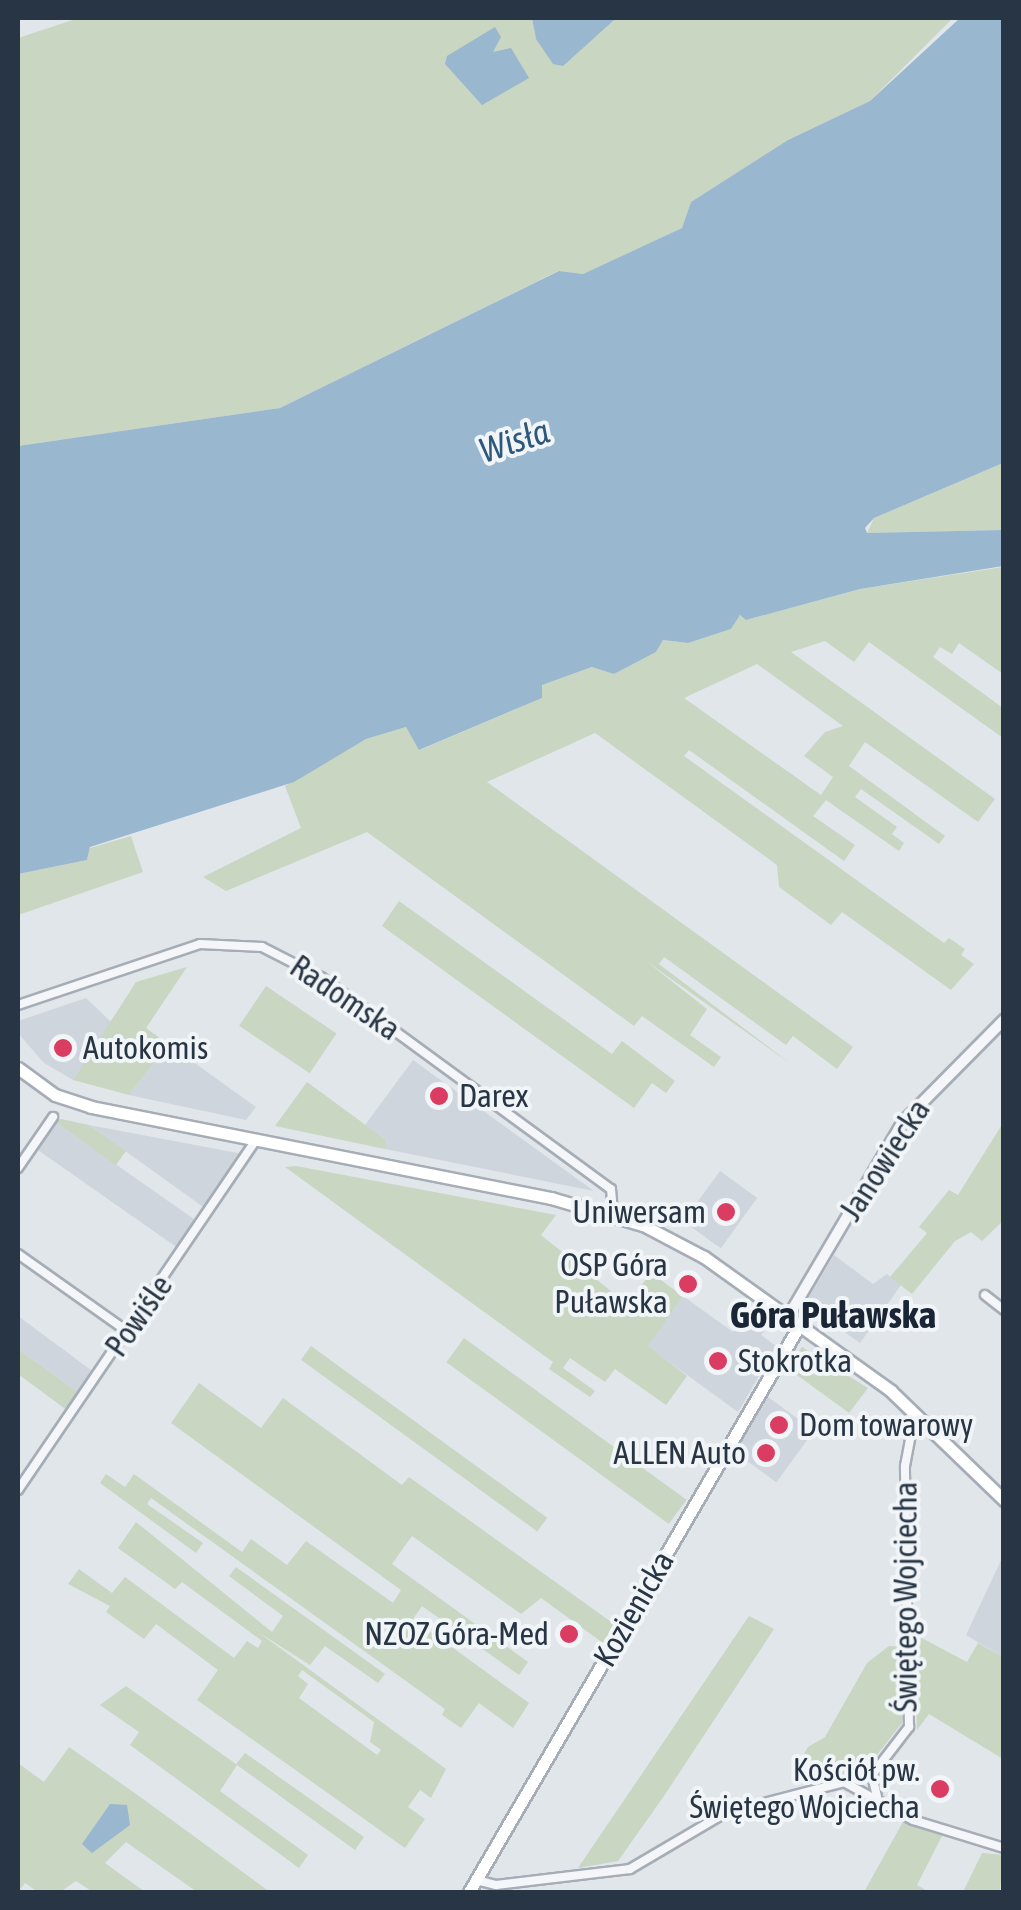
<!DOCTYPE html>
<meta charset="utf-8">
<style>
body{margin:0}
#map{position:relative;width:1021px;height:1910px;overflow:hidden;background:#e1e6eb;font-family:"Asap Condensed",sans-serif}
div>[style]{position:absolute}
.built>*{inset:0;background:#cfd5dd;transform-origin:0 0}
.green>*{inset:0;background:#c8d6c2;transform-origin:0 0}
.water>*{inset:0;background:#99b7ce}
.roads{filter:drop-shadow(2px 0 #a6adb6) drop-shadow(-2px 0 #a6adb6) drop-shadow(0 2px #a6adb6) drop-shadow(0 -2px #a6adb6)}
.minor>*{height:8px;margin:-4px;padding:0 4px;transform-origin:4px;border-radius:4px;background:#f4f6f9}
.tertiary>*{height:10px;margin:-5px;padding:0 5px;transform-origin:5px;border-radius:5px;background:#f4f6f9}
.secondary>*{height:11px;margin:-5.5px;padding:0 5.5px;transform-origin:5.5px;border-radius:5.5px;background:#fff}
.dots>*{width:28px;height:28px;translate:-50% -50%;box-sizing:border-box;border:5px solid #f1f5f8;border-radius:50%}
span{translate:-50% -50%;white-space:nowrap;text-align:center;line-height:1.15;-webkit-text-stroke:8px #f1f5f8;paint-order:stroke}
.street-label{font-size:32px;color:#283544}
.poi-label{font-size:32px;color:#283544}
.left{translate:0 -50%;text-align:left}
.right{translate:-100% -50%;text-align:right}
.water-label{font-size:35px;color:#2e577c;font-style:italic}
.quarter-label{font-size:38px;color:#1a2535;font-weight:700}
.frame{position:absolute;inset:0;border:20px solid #283544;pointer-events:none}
</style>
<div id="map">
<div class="built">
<div style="clip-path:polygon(86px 998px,112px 1023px,73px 1080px,44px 1063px,18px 1033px,18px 1021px)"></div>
<div style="clip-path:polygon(168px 1044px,256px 1107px,246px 1120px,129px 1095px)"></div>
<div style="clip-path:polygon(413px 1060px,594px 1191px,385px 1149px,386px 1140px,365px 1125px)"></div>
<div style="left:54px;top:1121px;width:176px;height:33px;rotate:35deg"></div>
<div style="clip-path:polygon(89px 1125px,243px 1154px,206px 1209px)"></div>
<div style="left:720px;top:1171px;width:46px;height:62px;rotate:36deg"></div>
<div style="clip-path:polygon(834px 1255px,873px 1284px,887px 1274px,901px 1285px,860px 1343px,805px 1304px)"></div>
<div style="clip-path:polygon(683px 1296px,733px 1332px,749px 1310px,769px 1324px,761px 1335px,776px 1346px,738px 1412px,647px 1346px)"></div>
<div style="clip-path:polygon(18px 1316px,95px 1373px,80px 1394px,18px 1349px)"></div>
<div style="left:768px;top:1397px;width:57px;height:64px;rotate:36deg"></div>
<div style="clip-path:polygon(1003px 1556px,1003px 1657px,966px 1635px)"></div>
</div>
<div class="green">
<div style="clip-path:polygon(79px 18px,532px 18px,536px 39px,613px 18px,953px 18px,870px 101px,788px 140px,691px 202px,682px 228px,583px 274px,558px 271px,280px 408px,18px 446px,18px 38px)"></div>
<div style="clip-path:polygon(1003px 463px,1003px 530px,867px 533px,874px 518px)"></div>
<div style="clip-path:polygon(evenodd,1003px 567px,1003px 674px,959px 643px,952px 654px,940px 647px,933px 657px,1003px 708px,1003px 738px,869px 642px,854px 662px,825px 641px,791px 652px,995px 799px,978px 822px,865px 742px,849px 766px,945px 836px,939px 844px,861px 789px,855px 797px,897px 827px,892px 834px,904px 843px,899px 851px,826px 800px,813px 816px,855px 845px,844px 861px,689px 750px,684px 756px,944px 943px,949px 938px,965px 949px,961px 955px,974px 964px,951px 990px,842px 912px,831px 925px,779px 887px,777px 865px,595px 733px,487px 782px,853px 1047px,837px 1069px,793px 1036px,786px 1045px,664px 957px,659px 964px,791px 1064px,646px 961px,707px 1009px,690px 1035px,721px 1057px,714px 1067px,642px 1016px,634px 1026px,367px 832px,226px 891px,203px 877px,301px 828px,285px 786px,366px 739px,406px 727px,420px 750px,542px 698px,541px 685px,593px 667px,614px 674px,656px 652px,663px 640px,688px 643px,731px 629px,740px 615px,746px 620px,860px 589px,1003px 567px,757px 664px,843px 726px,825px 732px,804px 756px,833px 777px,821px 795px,684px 698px,757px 664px)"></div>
<div style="clip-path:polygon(131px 836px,143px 872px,18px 915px,18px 874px,87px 860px,90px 848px)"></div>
<div style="clip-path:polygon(399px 901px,612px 1054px,622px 1041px,675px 1081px,666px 1093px,652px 1083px,634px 1108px,382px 926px)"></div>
<div style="clip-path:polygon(187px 967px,146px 1028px,168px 1044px,129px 1095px,73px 1080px,136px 982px)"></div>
<div style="left:266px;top:986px;width:85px;height:48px;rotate:34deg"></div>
<div style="clip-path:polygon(307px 1082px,386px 1140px,385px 1149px,275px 1126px)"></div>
<div style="clip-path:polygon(61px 1119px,89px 1125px,126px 1151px,116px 1165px,54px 1121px)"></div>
<div style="clip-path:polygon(1003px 1123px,1003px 1221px,982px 1241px,971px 1232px,955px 1241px,912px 1294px,890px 1277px,927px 1233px,919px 1227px,949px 1190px,958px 1195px)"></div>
<div style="clip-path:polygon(296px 1166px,556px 1215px,541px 1235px,627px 1304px,651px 1273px,683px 1296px,648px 1346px,687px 1376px,666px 1405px,615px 1369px,605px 1382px,570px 1358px,563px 1368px,595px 1391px,590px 1397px,549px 1369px,553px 1362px,285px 1167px)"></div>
<div style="left:464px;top:1338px;width:275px;height:30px;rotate:36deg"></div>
<div style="left:311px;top:1346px;width:292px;height:17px;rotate:36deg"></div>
<div style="clip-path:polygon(802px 1347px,868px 1388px,849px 1413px,786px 1367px)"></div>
<div style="clip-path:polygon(18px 1349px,80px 1394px,68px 1411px,18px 1374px)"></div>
<div style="clip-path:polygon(199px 1383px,261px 1428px,283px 1398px,402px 1485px,409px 1477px,614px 1624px,603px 1643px,541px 1598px,521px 1614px,412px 1536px,392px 1564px,528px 1662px,519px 1675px,422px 1606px,413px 1619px,529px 1703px,513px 1728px,479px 1703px,461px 1728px,442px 1715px,445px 1709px,151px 1498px,147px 1504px,203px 1543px,196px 1553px,100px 1483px,106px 1474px,125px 1487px,134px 1474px,242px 1552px,251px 1539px,287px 1565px,306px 1541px,393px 1603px,401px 1590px,171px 1423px)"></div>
<div style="clip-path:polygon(evenodd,136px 1522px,272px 1632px,283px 1616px,229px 1576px,236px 1567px,385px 1674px,378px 1683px,325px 1646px,310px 1665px,258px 1632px,446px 1769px,431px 1798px,420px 1790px,408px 1807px,425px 1819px,405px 1848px,197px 1700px,218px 1670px,156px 1624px,144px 1639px,106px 1612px,110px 1606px,68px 1584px,79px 1569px,112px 1593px,125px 1577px,234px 1658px,247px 1641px,258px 1648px,262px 1641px,182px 1582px,175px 1589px,118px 1548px,136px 1522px,302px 1670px,374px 1722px,370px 1742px,381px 1750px,377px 1755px,299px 1698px,308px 1684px,298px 1676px,302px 1670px)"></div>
<div style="clip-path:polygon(749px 1616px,774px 1629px,664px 1796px,618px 1861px,578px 1868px)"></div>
<div style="clip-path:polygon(914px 1634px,967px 1662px,978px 1643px,1003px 1657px,1003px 1759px,929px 1714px,917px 1730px)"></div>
<div style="clip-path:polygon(889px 1646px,902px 1647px,902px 1723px,865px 1770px,818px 1781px,796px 1768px,808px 1747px,825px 1737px,867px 1663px)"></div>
<div style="clip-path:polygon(126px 1686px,236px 1764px,245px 1753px,364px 1837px,355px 1850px,237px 1765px,220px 1791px,308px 1855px,299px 1868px,130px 1745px,139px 1732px,100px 1705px)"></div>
<div style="clip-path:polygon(69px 1747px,139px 1796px,270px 1892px,197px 1892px,126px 1842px,105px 1863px,145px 1892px,93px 1892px,76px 1881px,60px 1892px,38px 1892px,25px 1883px,18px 1892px,18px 1763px,44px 1782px)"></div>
<div style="clip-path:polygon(904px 1820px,943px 1834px,917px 1885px,929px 1892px,864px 1892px)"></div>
<div style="clip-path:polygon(982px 1853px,1003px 1855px,1000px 1892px,963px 1892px)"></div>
</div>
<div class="water">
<div style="clip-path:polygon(532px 18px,613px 18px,614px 20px,563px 66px,553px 64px,536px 39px)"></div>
<div style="clip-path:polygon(960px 18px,1003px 18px,1003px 463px,874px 518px,865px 528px,867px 533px,1003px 530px,1003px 566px,860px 589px,746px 620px,740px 615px,731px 629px,688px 643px,663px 640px,656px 652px,614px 674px,592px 667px,542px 685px,542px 698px,419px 750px,406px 727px,366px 739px,294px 782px,90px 847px,87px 860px,18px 874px,18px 446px,280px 408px,559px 271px,583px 274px,682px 228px,691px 202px,788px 140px,870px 101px)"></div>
<div style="clip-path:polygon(495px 27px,501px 37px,493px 52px,511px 48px,529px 78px,482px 105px,445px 64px,447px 56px)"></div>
<div style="clip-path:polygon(110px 1804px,127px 1805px,130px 1825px,92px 1853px,82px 1844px)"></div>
</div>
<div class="roads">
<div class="minor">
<div style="left:18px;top:1005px;width:192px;rotate:-18.5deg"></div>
<div style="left:200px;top:944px;width:62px;rotate:2.8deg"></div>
<div style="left:262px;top:947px;width:66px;rotate:27deg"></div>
<div style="left:321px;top:977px;width:359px;rotate:36.2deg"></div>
<div style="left:611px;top:1189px;width:24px;rotate:85deg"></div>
<div style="left:18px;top:1168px;width:62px;rotate:-55.5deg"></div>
<div style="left:18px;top:1254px;width:135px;rotate:35.3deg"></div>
<div style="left:985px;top:1295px;width:24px;rotate:38deg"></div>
<div style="left:18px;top:1490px;width:423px;rotate:-55.8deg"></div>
<div style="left:872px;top:1775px;width:27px;rotate:77deg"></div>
<div style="left:842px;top:1781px;width:81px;rotate:28.8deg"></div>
<div style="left:913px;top:1820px;width:95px;rotate:17.1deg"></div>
<div style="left:476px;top:1880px;width:21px;rotate:14deg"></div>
<div style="left:496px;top:1885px;width:135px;rotate:-6.8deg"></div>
<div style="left:630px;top:1869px;width:110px;rotate:-30.5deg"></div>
<div style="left:725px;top:1813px;width:152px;rotate:-14.5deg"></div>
<div style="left:872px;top:1775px;width:61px;rotate:-52.4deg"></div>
<div style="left:909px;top:1727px;width:261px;rotate:-90.9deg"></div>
<div style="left:905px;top:1466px;width:54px;rotate:-79.3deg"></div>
</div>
<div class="tertiary">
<div style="left:788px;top:1317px;width:226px;rotate:-59.5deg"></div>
<div style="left:903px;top:1122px;width:144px;rotate:-45.3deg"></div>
</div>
<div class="secondary">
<div style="left:18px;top:1068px;width:46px;rotate:36.1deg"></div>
<div style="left:55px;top:1095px;width:38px;rotate:18deg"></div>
<div style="left:91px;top:1107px;width:469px;rotate:11.2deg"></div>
<div style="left:551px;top:1198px;width:96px;rotate:16.4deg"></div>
<div style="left:643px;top:1225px;width:69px;rotate:27.7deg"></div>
<div style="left:704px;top:1257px;width:230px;rotate:35.6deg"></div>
<div style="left:891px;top:1391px;width:157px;rotate:44deg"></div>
<div style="left:469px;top:1892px;width:655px;rotate:-59.76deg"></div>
</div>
</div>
<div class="dots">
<div style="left:63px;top:1048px;background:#da3d61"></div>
<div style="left:439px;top:1096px;background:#da3d61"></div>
<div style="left:726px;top:1212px;background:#da3d61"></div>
<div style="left:688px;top:1284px;background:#da3d61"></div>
<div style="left:718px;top:1361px;background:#da3d61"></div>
<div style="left:779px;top:1425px;background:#da3d61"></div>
<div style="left:766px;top:1453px;background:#da3d61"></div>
<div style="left:569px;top:1634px;background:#da3d61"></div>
<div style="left:940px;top:1789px;background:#da3d61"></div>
</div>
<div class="street-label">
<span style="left:345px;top:998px;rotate:34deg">Radomska</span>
<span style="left:885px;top:1160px;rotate:-57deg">Janowiecka</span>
<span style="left:139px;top:1316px;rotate:-55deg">Powiśle</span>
<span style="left:906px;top:1597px;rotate:-90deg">Świętego Wojciecha</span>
<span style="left:634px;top:1609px;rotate:-60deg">Kozienicka</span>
</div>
<div class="poi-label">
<span class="left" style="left:83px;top:1048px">Autokomis</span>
<span class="left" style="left:459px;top:1096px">Darex</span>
<span class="right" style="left:706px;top:1212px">Uniwersam</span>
<span class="right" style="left:668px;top:1284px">OSP Góra<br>Puławska</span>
<span class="left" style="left:738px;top:1361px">Stokrotka</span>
<span class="left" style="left:799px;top:1425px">Dom towarowy</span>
<span class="right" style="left:746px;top:1453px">ALLEN Auto</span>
<span class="right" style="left:549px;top:1634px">NZOZ Góra-Med</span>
<span class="right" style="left:920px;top:1789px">Kościół pw.<br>Świętego Wojciecha</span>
</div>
<div class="water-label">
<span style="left:514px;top:440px;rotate:-18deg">Wisła</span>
</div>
<div class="quarter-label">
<span style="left:833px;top:1315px">Góra Puławska</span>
</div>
<div class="frame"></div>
</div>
